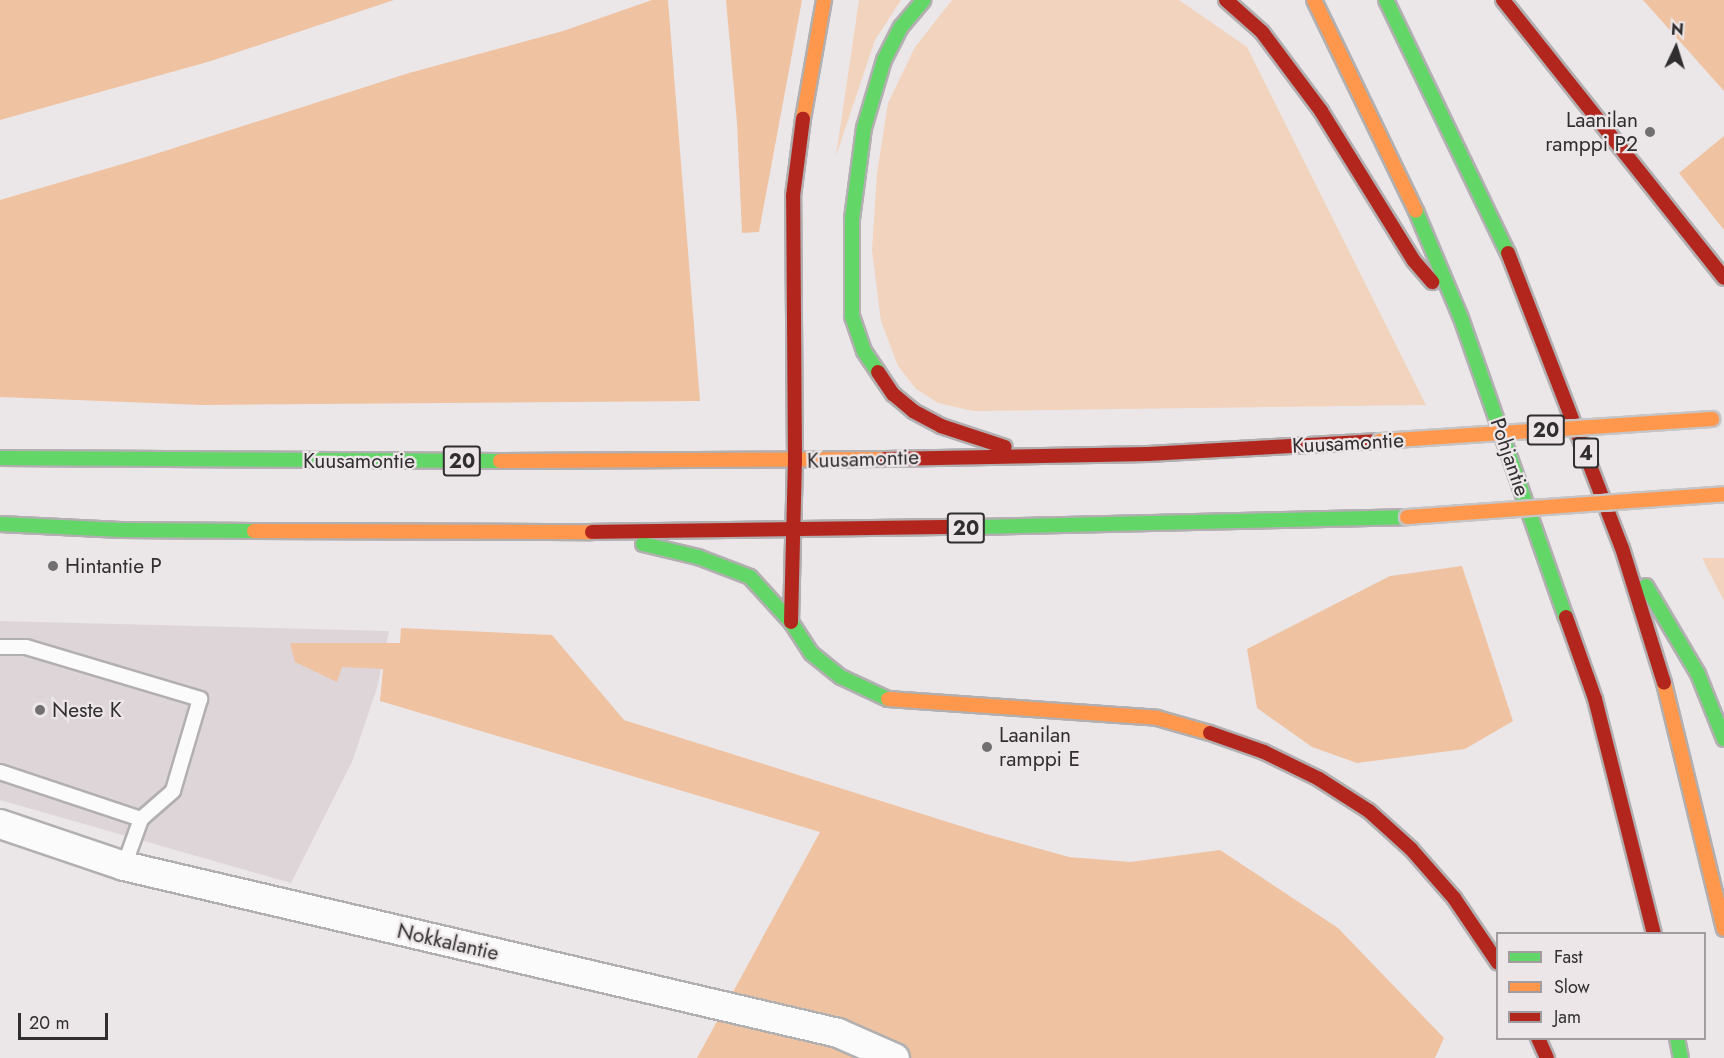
<!DOCTYPE html>
<style>
body{margin:0}
#map{position:relative;width:1724px;height:1058px;overflow:hidden;background:#ebe7e9;font-family:Jost,sans-serif}
div>[style]{position:absolute}
.built>*{inset:0;background:#ded5d9}
.green>*{inset:0;background:#f2d3be}
.forest>*{inset:0;background:#efc3a2}
.roads{filter:drop-shadow(2px 0 #b2afb0) drop-shadow(-2px 0 #b2afb0) drop-shadow(0 2px #b2afb0) drop-shadow(0 -2px #b2afb0)}
.lane>*{height:14px;margin:-7px;padding:0 7px;transform-origin:7px;border-radius:7px;background:#fcfbfc}
.street>*{height:28px;margin:-14px;padding:0 14px;transform-origin:14px;border-radius:14px;background:#fcfbfc}
.fast>*{height:14px;margin:-7px;padding:0 7px;transform-origin:7px;border-radius:7px;background:#63d668}
.slow>*{height:14px;margin:-7px;padding:0 7px;transform-origin:7px;border-radius:7px;background:#ff974d}
.jam>*{height:14px;margin:-7px;padding:0 7px;transform-origin:7px;border-radius:7px;background:#b3261e}
.bridges{filter:drop-shadow(2px 0 #c6c4c5) drop-shadow(-2px 0 #c6c4c5) drop-shadow(0 2px #c6c4c5) drop-shadow(0 -2px #c6c4c5)}
.slow-bridge>*{height:14px;margin:-7px;padding:0 7px;transform-origin:7px;border-radius:7px;background:#ff974d}
.dots>*{width:16px;height:16px;translate:-50% -50%;box-sizing:border-box;border:3px solid #ece6e9;border-radius:50%}
span{translate:-50% -50%;white-space:nowrap;text-align:center;line-height:1.15;-webkit-text-stroke:4.5px #ece6e9;paint-order:stroke}
.shield-label span{padding:2px 4px;background:#ece6e9;border:2px solid;border-radius:4px;-webkit-text-stroke-width:0}
.shield-label{font-size:20px;color:#302e2f;font-weight:700}
.poi-label{font-size:21px;color:#302e2f}
.right{translate:-100% -50%;text-align:right}
.left{translate:0 -50%;text-align:left}
.street-label{font-size:21px;color:#302e2f}
.legend{position:absolute;left:1496px;top:932px;width:210px;height:108px;box-sizing:border-box;background:#ece6e9;border:2px solid #a19c9f;margin:0;padding:8px 10px;list-style:none;font-size:18px;color:#302e2f}
.legend li{display:flex;align-items:center;gap:12px;height:30px}
.legend b{width:30px;border:2px solid #a19c9f}
.north{position:absolute;left:1646px;top:18px;width:60px;height:60px;-webkit-text-stroke:4px #ece6e9;paint-order:stroke;rotate:4deg;font-size:16px;font-weight:700;line-height:24px;text-align:center;color:#302e2f}
.north::after{content:'';display:block;margin:auto;width:21px;height:27px;background:#302e2f;clip-path:polygon(50% 0,100% 100%,50% 72%,0 100%)}
.scale{position:absolute;left:18px;top:1013px;width:90px;height:27px;box-sizing:border-box;border:3px solid #302e2f;border-top:0;padding-left:8px;font-size:18px;line-height:21px;white-space:nowrap;color:#302e2f;-webkit-text-stroke:4px #ece6e9;paint-order:stroke}
</style>
<div id="map">
<div class="built">
<div style="clip-path:polygon(0 621px,389px 631px,377px 688px,352px 762px,291px 883px,0 800px)"></div>
</div>
<div class="green">
<div style="clip-path:polygon(859px 0,901px 0,875px 40px,836px 156px)"></div>
<div style="clip-path:polygon(952px 0,1179px 0,1247px 47px,1426px 405px,973px 411px,938px 403px,916px 389px,898px 366px,881px 321px,872px 250px,877px 173px,888px 103px,915px 47px)"></div>
<div style="clip-path:polygon(1702px 558px,1724px 558px,1724px 601px)"></div>
</div>
<div class="forest">
<div style="clip-path:polygon(0 0,394px 0,211px 61px,0 120px)"></div>
<div style="clip-path:polygon(652px 0,668px 0,700px 401px,202px 405px,0 397px,0 200px,146px 157px,409px 73px,563px 31px)"></div>
<div style="clip-path:polygon(726px 0,802px 0,759px 232px,742px 233px,737px 123px)"></div>
<div style="clip-path:polygon(1643px 0,1724px 0,1724px 91px)"></div>
<div style="clip-path:polygon(1724px 136px,1724px 230px,1679px 173px)"></div>
<div style="clip-path:polygon(1462px 566px,1513px 721px,1465px 749px,1357px 763px,1312px 747px,1257px 708px,1247px 649px,1390px 576px)"></div>
<div style="clip-path:polygon(401px 628px,552px 635px,624px 720px,986px 834px,1069px 857px,1130px 862px,1220px 850px,1338px 928px,1444px 1038px,1435px 1058px,697px 1058px,820px 832px,380px 701px,383px 669px,342px 667px,337px 682px,295px 662px,290px 643px,400px 643px)"></div>
</div>
<div class="roads">
<div class="lane">
<div style="left:0;top:647px;width:26px"></div>
<div style="left:26px;top:647px;width:182px;rotate:16.6deg"></div>
<div style="left:200px;top:699px;width:96px;rotate:106.4deg"></div>
<div style="left:173px;top:791px;width:43px;rotate:138.8deg"></div>
<div style="left:141px;top:819px;width:50px;rotate:109.9deg"></div>
<div style="left:0;top:772px;width:149px;rotate:18.4deg"></div>
</div>
<div class="street">
<div style="left:0;top:824px;width:131px;rotate:18.7deg"></div>
<div style="left:124px;top:866px;width:733px;rotate:13.16deg"></div>
<div style="left:838px;top:1033px;width:62px;rotate:23.7deg"></div>
</div>
<div class="fast">
<div style="left:1386px;top:0;width:281px;rotate:64.3deg"></div>
<div style="left:1416px;top:211px;width:116px;rotate:67.2deg"></div>
<div style="left:1461px;top:318px;width:317px;rotate:70.7deg"></div>
<div style="left:878px;top:372px;width:25px;rotate:-124deg"></div>
<div style="left:864px;top:351px;width:37px;rotate:-109deg"></div>
<div style="left:852px;top:316px;width:97px;rotate:-90deg"></div>
<div style="left:852px;top:219px;width:92px;rotate:-82.5deg"></div>
<div style="left:864px;top:128px;width:71px;rotate:-73.6deg"></div>
<div style="left:884px;top:60px;width:37px;rotate:-63deg"></div>
<div style="left:901px;top:27px;width:35px;rotate:-50deg"></div>
<div style="left:0;top:458px;width:500px;rotate:0.34deg"></div>
<div style="left:0;top:524px;width:121px;rotate:2.8deg"></div>
<div style="left:121px;top:530px;width:133px;rotate:0.4deg"></div>
<div style="left:972px;top:527px;width:435px;rotate:-1.3deg"></div>
<div style="left:643px;top:544px;width:57px;rotate:13.3deg"></div>
<div style="left:698px;top:557px;width:56px;rotate:21deg"></div>
<div style="left:750px;top:577px;width:61px;rotate:47.7deg"></div>
<div style="left:791px;top:622px;width:37px;rotate:57deg"></div>
<div style="left:811px;top:653px;width:38px;rotate:39deg"></div>
<div style="left:841px;top:677px;width:52px;rotate:25.1deg"></div>
<div style="left:1646px;top:586px;width:102px;rotate:59.4deg"></div>
<div style="left:1698px;top:674px;width:70px;rotate:68.2deg"></div>
<div style="left:1677px;top:1038px;width:20px;rotate:79deg"></div>
</div>
<div class="slow">
<div style="left:1314px;top:0;width:234px;rotate:64.2deg"></div>
<div style="left:803px;top:119px;width:121px;rotate:-80deg"></div>
<div style="left:500px;top:461px;width:385px;rotate:-0.3deg"></div>
<div style="left:254px;top:531px;width:338px;rotate:0.2deg"></div>
<div style="left:1664px;top:683px;width:253px;rotate:76.3deg"></div>
<div style="left:888px;top:699px;width:270px;rotate:4deg"></div>
<div style="left:1157px;top:718px;width:55px;rotate:15.8deg"></div>
</div>
<div class="jam">
<div style="left:1226px;top:0;width:48px;rotate:41.6deg"></div>
<div style="left:1262px;top:32px;width:99px;rotate:53.2deg"></div>
<div style="left:1321px;top:111px;width:176px;rotate:58.2deg"></div>
<div style="left:1414px;top:261px;width:28px;rotate:49deg"></div>
<div style="left:1503px;top:0;width:355px;rotate:51.5deg"></div>
<div style="left:1508px;top:253px;width:316px;rotate:68.9deg"></div>
<div style="left:1622px;top:548px;width:141px;rotate:72.7deg"></div>
<div style="left:878px;top:372px;width:27px;rotate:56deg"></div>
<div style="left:893px;top:394px;width:26px;rotate:40deg"></div>
<div style="left:913px;top:411px;width:32px;rotate:28deg"></div>
<div style="left:941px;top:426px;width:67px;rotate:18.2deg"></div>
<div style="left:885px;top:459px;width:263px;rotate:-1.1deg"></div>
<div style="left:1148px;top:454px;width:232px;rotate:-3.2deg"></div>
<div style="left:592px;top:532px;width:380px;rotate:-0.8deg"></div>
<div style="left:1566px;top:617px;width:87px;rotate:70.5deg"></div>
<div style="left:1595px;top:699px;width:242px;rotate:75.9deg"></div>
<div style="left:791px;top:622px;width:161px;rotate:-88.6deg"></div>
<div style="left:795px;top:461px;width:265px;rotate:-90.4deg"></div>
<div style="left:793px;top:196px;width:78px;rotate:-82.6deg"></div>
<div style="left:1210px;top:733px;width:57px;rotate:19.4deg"></div>
<div style="left:1264px;top:752px;width:61px;rotate:26.1deg"></div>
<div style="left:1319px;top:779px;width:59px;rotate:32.6deg"></div>
<div style="left:1369px;top:811px;width:57px;rotate:42.1deg"></div>
<div style="left:1411px;top:849px;width:65px;rotate:48.7deg"></div>
<div style="left:1454px;top:898px;width:78px;rotate:55.9deg"></div>
<div style="left:1538px;top:1038px;width:22px;rotate:66deg"></div>
</div>
</div>
<div class="bridges">
<div class="slow-bridge">
<div style="left:1380px;top:441px;width:333px;rotate:-3.8deg"></div>
<div style="left:1407px;top:517px;width:318px;rotate:-4.1deg"></div>
</div>
</div>
<div class="dots">
<div style="left:1650px;top:132px;background:#716f70"></div>
<div style="left:53px;top:566px;background:#716f70"></div>
<div style="left:40px;top:710px;background:#716f70"></div>
<div style="left:987px;top:747px;background:#716f70"></div>
</div>
<div class="shield-label">
<span style="left:1546px;top:430px">20</span>
<span style="left:1586px;top:453px">4</span>
<span style="left:462px;top:461px">20</span>
<span style="left:966px;top:528px">20</span>
</div>
<div class="poi-label">
<span class="right" style="left:1638px;top:132px">Laanilan<br>ramppi P2</span>
<span class="left" style="left:65px;top:566px">Hintantie P</span>
<span class="left" style="left:52px;top:710px">Neste K</span>
<span class="left" style="left:999px;top:747px">Laanilan<br>ramppi E</span>
</div>
<div class="street-label">
<span style="left:1348px;top:443px;rotate:-3deg">Kuusamontie</span>
<span style="left:1510px;top:457px;rotate:71deg">Pohjantie</span>
<span style="left:863px;top:459px;rotate:-2deg">Kuusamontie</span>
<span style="left:359px;top:461px">Kuusamontie</span>
<span style="left:448px;top:942px;rotate:13deg">Nokkalantie</span>
</div>
<ul class="legend">
<li><b style="height:8px;background:#63d668"></b>Fast</li>
<li><b style="height:8px;background:#ff974d"></b>Slow</li>
<li><b style="height:8px;background:#b3261e"></b>Jam</li>
</ul>
<div class="north">N</div>
<div class="scale">20 m</div>
</div>
